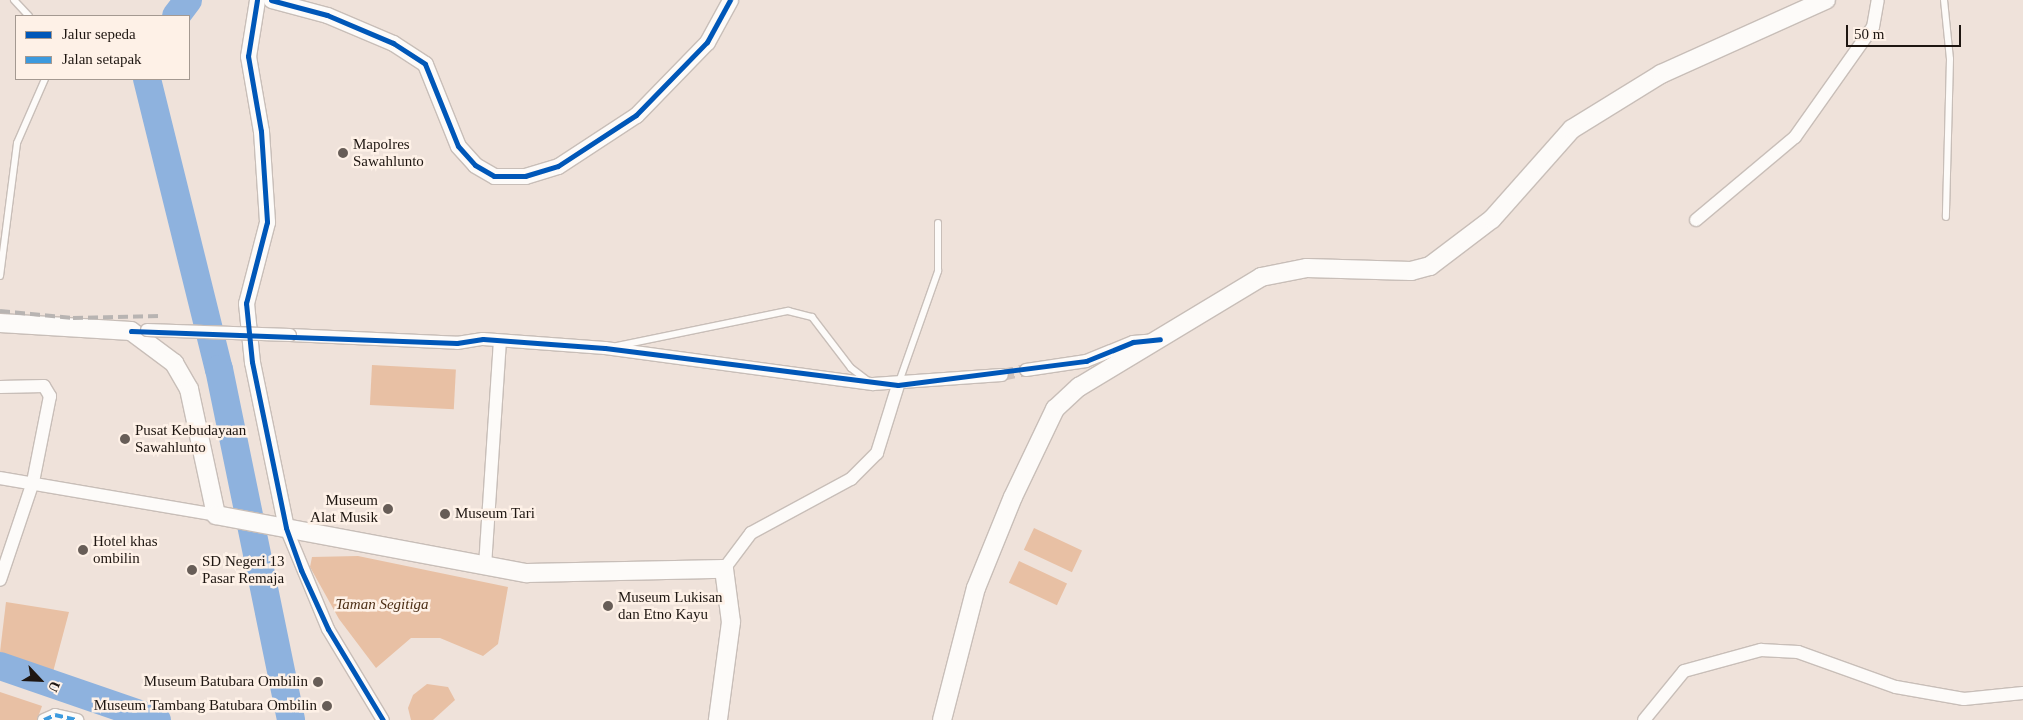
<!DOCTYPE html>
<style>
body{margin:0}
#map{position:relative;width:2023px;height:720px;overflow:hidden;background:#efe2da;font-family:Georgia,serif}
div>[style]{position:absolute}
.green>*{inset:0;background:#e8c0a4;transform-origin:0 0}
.river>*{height:28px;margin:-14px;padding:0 14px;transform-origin:14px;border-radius:14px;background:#8eb2de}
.minor-tunnel>*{height:12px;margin-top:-6px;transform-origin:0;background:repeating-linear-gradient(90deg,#d0c3bc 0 12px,transparent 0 18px)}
.roads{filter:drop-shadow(1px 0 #c8beb8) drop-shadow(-1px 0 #c8beb8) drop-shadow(0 1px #c8beb8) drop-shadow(0 -1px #c8beb8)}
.service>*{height:6px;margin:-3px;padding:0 3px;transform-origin:3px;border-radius:3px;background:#fdfbf9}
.minor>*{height:12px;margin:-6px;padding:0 6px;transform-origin:6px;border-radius:6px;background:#fdfbf9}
.tertiary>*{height:15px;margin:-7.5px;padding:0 7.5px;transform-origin:7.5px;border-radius:7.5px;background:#fdfbf9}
.secondary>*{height:18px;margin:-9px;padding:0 9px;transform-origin:9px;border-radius:9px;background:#fdfbf9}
.rail>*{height:4px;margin-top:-2px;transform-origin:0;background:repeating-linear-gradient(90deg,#b8b4b2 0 10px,transparent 0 15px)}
.bridges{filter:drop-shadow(1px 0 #c8beb8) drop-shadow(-1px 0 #c8beb8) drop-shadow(0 1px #c8beb8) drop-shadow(0 -1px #c8beb8)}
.minor-bridge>*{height:12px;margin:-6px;padding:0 6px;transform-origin:6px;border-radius:6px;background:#fdfbf9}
.quiet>*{height:4px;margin-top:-2px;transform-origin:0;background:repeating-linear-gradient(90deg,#3c9ade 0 8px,transparent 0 12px)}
.cycleway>*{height:5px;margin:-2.5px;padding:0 2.5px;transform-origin:2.5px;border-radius:2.5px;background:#0057b8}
.dots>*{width:14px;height:14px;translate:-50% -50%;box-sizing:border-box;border:2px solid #fef1e7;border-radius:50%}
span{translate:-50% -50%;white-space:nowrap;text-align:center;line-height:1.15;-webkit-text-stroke:5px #fef1e7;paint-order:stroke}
.poi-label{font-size:15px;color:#1e1611}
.left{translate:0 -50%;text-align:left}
.right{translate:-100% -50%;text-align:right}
.park-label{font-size:15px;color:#4d2f16;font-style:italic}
.legend{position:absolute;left:15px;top:15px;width:175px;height:65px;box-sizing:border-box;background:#fef1e7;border:1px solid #a49991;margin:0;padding:6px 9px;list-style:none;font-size:15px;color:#1e1611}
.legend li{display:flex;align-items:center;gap:10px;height:25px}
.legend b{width:25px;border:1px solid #a49991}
.north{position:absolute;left:15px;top:655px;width:50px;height:50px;-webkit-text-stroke:4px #fef1e7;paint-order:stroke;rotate:115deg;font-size:14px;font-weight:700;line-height:20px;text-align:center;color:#1e1611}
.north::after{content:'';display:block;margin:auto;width:18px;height:22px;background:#1e1611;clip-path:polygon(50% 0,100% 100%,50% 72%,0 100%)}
.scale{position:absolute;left:1846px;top:25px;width:115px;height:22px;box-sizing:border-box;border:2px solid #1e1611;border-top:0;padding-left:6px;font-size:15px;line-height:18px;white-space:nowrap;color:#1e1611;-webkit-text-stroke:4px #fef1e7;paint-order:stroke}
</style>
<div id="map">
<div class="green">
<div style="left:372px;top:365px;width:84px;height:40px;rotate:3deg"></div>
<div style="left:1034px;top:528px;width:53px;height:24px;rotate:25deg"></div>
<div style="clip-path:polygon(358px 556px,508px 587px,498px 644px,483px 656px,440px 638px,411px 638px,376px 668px,339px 619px,310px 567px,312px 557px)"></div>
<div style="left:1019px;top:561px;width:53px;height:24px;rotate:25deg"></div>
<div style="clip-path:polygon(6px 602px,69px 612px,53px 672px,0 652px)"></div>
<div style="clip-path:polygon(427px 684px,448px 687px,455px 700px,433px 720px,411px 720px,408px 708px,413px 695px)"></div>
<div style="clip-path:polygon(0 692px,42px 706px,37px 720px,0 720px)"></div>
</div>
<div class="river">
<div style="left:176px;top:16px;width:20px;rotate:-53deg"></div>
<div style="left:147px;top:79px;width:299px;rotate:76.1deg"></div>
<div style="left:219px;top:369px;width:358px;rotate:78.4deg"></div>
<div style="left:0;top:666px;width:166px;rotate:19deg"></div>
</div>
<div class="minor-tunnel">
<div style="left:1002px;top:375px;width:25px;rotate:-12deg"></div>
</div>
<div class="roads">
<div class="service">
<div style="left:14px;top:0;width:22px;rotate:47deg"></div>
<div style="left:1944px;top:0;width:59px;rotate:84.2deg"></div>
<div style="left:1950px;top:59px;width:158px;rotate:91.5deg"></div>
<div style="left:0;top:276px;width:134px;rotate:-82.7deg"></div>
<div style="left:17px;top:143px;width:70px;rotate:-66.4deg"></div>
<div style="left:617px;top:346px;width:175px;rotate:-11.6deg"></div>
<div style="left:788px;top:311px;width:25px;rotate:14deg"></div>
<div style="left:812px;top:317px;width:64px;rotate:52.6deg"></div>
<div style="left:851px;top:368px;width:21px;rotate:37deg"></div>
<div style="left:899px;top:382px;width:118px;rotate:-70.6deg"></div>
<div style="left:938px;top:271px;width:48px;rotate:-90deg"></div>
</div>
<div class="minor">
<div style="left:1696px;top:220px;width:129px;rotate:-40deg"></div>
<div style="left:1795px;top:137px;width:135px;rotate:-54.7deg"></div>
<div style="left:1873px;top:27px;width:27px;rotate:-80deg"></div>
<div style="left:290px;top:335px;width:167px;rotate:2.7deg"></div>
<div style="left:457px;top:343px;width:26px;rotate:-9deg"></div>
<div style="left:483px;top:339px;width:122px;rotate:4.2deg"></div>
<div style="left:605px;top:348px;width:270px;rotate:7.7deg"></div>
<div style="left:873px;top:384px;width:129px;rotate:-4deg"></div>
<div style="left:1026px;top:370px;width:61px;rotate:-8.5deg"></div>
<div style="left:1086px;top:361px;width:51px;rotate:-22deg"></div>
<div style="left:1133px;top:342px;width:21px;rotate:-5deg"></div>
<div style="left:0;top:387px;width:44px;rotate:-1.3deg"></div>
<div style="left:44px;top:386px;width:12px;rotate:59deg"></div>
<div style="left:50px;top:396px;width:88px;rotate:101.2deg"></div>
<div style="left:33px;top:482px;width:103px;rotate:108.6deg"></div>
<div style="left:0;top:478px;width:219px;rotate:9.7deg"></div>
<div style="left:286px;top:528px;width:109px;rotate:67.4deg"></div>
<div style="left:328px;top:629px;width:106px;rotate:58.9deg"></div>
<div style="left:485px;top:566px;width:225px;rotate:-86.2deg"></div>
<div style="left:724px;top:569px;width:45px;rotate:-53.1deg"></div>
<div style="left:751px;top:533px;width:114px;rotate:-28.4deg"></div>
<div style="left:851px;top:479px;width:37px;rotate:-45deg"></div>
<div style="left:877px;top:453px;width:71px;rotate:-72.8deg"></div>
<div style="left:44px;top:720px;width:12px;rotate:-24deg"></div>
<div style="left:55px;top:715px;width:23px;rotate:13deg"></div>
<div style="left:1644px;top:720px;width:63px;rotate:-50.8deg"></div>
<div style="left:1684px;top:671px;width:80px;rotate:-15.3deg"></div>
<div style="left:1761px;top:650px;width:37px;rotate:3deg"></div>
<div style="left:1798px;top:652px;width:104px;rotate:19.7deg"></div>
<div style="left:1896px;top:687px;width:69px;rotate:10deg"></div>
<div style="left:1964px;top:699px;width:59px;rotate:-5.8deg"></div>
</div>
<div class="tertiary">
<div style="left:257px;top:0;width:57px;rotate:99.1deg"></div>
<div style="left:248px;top:56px;width:76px;rotate:80.2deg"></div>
<div style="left:261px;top:131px;width:91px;rotate:86.2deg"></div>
<div style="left:267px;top:222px;width:84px;rotate:104.5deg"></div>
<div style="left:246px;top:303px;width:59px;rotate:84.2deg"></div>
<div style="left:252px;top:362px;width:169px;rotate:78.4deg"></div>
<div style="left:271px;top:0;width:58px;rotate:15deg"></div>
<div style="left:327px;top:15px;width:72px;rotate:23deg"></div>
<div style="left:393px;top:43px;width:38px;rotate:33deg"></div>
<div style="left:425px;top:64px;width:88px;rotate:68.1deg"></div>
<div style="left:458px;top:146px;width:25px;rotate:48deg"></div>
<div style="left:475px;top:165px;width:22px;rotate:30deg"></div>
<div style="left:494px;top:176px;width:31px"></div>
<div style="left:525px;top:176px;width:34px;rotate:-17deg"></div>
<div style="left:558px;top:166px;width:93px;rotate:-33.2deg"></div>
<div style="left:636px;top:115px;width:102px;rotate:-45.8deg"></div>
<div style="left:707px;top:42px;width:48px;rotate:-61.3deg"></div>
</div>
<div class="secondary">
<div style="left:0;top:323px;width:131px;rotate:3.5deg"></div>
<div style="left:131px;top:331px;width:54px;rotate:36.7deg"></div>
<div style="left:174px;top:363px;width:30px;rotate:60deg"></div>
<div style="left:189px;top:389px;width:129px;rotate:77.9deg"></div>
<div style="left:216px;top:515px;width:316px;rotate:10.6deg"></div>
<div style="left:527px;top:573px;width:197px;rotate:-1.2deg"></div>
<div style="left:724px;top:569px;width:53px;rotate:82.5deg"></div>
<div style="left:731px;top:622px;width:99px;rotate:97.6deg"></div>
<div style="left:942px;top:720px;width:136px;rotate:-75.6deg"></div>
<div style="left:976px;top:588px;width:98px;rotate:-67.9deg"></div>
<div style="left:1013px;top:497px;width:98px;rotate:-64.5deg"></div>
<div style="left:1055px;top:409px;width:33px;rotate:-43deg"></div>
<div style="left:1079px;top:387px;width:213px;rotate:-31.1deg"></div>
<div style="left:1261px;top:277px;width:47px;rotate:-11.1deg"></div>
<div style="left:1307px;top:268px;width:104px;rotate:1.7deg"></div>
<div style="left:1411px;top:271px;width:20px;rotate:-15deg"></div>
<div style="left:1430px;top:266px;width:78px;rotate:-37.2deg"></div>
<div style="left:1492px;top:219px;width:120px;rotate:-48.4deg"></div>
<div style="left:1572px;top:129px;width:105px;rotate:-31.7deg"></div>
<div style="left:1661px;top:74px;width:181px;rotate:-24.2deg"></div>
</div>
</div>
<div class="rail">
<div style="left:0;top:311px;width:73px;rotate:5.5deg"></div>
<div style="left:73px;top:318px;width:87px;rotate:-1.3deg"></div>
</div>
<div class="bridges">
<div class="minor-bridge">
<div style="left:147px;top:330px;width:143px;rotate:2deg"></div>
</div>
</div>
<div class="quiet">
<div style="left:44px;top:720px;width:12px;rotate:-24deg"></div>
<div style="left:55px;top:715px;width:23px;rotate:13deg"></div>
</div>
<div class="cycleway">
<div style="left:257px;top:0;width:57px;rotate:99.1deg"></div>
<div style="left:248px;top:56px;width:76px;rotate:80.2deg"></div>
<div style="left:261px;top:131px;width:91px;rotate:86.2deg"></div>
<div style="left:267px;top:222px;width:84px;rotate:104.5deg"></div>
<div style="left:246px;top:303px;width:59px;rotate:84.2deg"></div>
<div style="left:252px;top:362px;width:169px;rotate:78.4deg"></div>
<div style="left:286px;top:528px;width:45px;rotate:70.3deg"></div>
<div style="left:301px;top:570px;width:65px;rotate:65.4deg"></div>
<div style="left:328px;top:629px;width:106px;rotate:58.9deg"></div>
<div style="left:271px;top:0;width:58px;rotate:15deg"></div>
<div style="left:327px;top:15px;width:72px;rotate:23deg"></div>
<div style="left:393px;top:43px;width:38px;rotate:33deg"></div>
<div style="left:425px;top:64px;width:88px;rotate:68.1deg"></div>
<div style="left:458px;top:146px;width:25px;rotate:48deg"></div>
<div style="left:475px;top:165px;width:22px;rotate:30deg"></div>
<div style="left:494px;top:176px;width:31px"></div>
<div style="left:525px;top:176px;width:34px;rotate:-17deg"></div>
<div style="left:558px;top:166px;width:93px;rotate:-33.2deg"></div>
<div style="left:636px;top:115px;width:102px;rotate:-45.8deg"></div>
<div style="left:707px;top:42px;width:48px;rotate:-61.3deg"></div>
<div style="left:131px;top:331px;width:326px;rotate:2.1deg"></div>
<div style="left:457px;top:343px;width:26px;rotate:-9deg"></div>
<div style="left:483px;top:339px;width:122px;rotate:4.2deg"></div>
<div style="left:605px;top:348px;width:295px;rotate:7.2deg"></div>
<div style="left:898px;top:385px;width:190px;rotate:-7.3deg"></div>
<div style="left:1086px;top:361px;width:51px;rotate:-22deg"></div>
<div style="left:1133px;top:342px;width:27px;rotate:-6deg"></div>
</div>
<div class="dots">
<div style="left:343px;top:153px;background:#675d57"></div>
<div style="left:125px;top:439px;background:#675d57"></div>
<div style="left:388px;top:509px;background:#675d57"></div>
<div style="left:445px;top:514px;background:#675d57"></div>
<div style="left:83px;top:550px;background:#675d57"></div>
<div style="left:192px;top:570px;background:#675d57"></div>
<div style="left:608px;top:606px;background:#675d57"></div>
<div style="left:318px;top:682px;background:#675d57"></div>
<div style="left:327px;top:706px;background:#675d57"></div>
</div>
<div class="poi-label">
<span class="left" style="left:353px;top:153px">Mapolres<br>Sawahlunto</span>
<span class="left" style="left:135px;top:439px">Pusat Kebudayaan<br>Sawahlunto</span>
<span class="right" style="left:378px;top:509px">Museum<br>Alat Musik</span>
<span class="left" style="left:455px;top:514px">Museum Tari</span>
<span class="left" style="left:93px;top:550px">Hotel khas<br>ombilin</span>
<span class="left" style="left:202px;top:570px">SD Negeri 13<br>Pasar Remaja</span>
<span class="left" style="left:618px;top:606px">Museum Lukisan<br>dan Etno Kayu</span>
<span class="right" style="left:308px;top:682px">Museum Batubara Ombilin</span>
<span class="right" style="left:317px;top:706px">Museum Tambang Batubara Ombilin</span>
</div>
<div class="park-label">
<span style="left:382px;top:605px">Taman Segitiga</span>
</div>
<ul class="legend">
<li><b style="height:6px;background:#0057b8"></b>Jalur sepeda</li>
<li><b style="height:6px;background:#3c9ade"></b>Jalan setapak</li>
</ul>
<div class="north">U</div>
<div class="scale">50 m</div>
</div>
